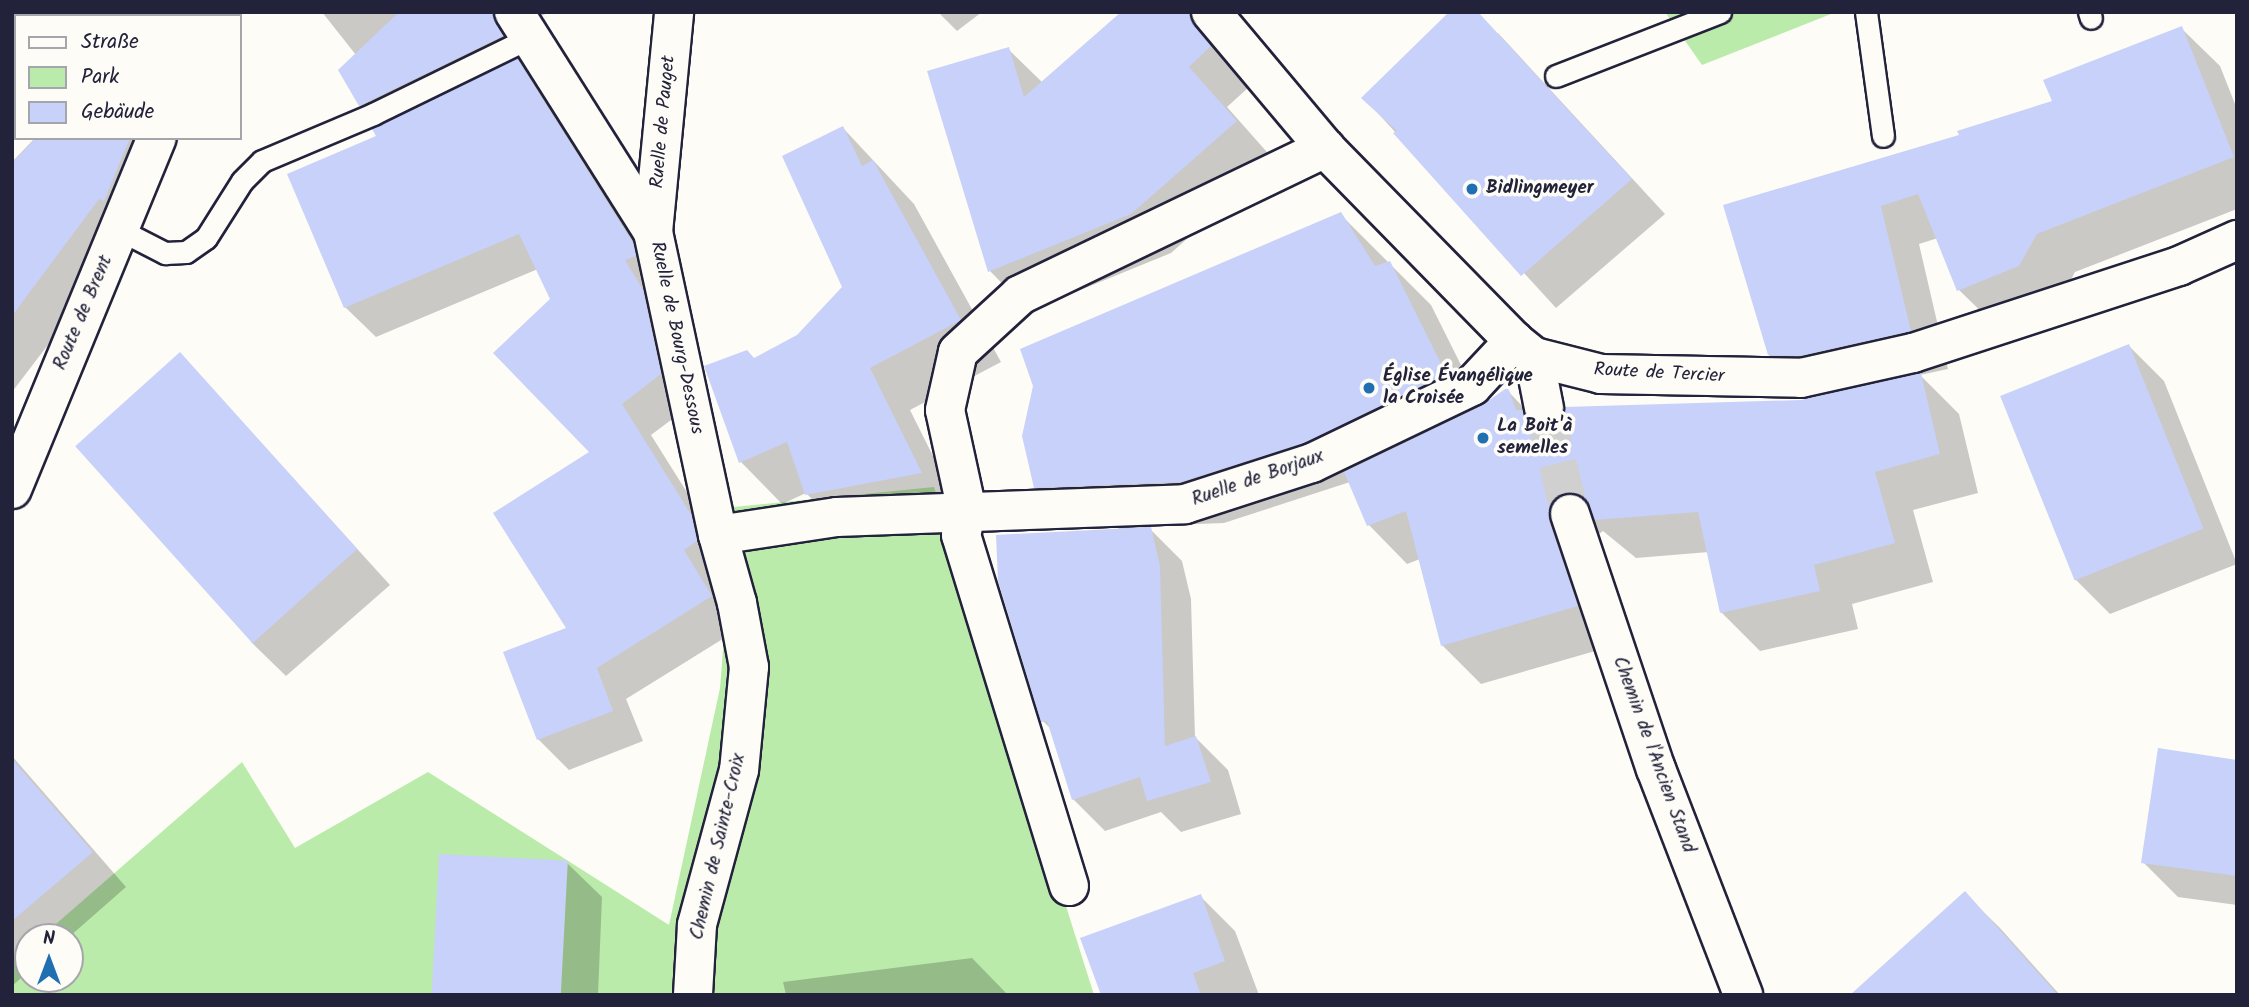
<!DOCTYPE html>
<meta charset="utf-8">
<style>
body{margin:0}
#map{position:relative;width:2249px;height:1007px;overflow:hidden;background:#fdfcf7;font-family:Kalam,sans-serif}
div>[style]{position:absolute}
.green>*{inset:0;background:#bbebab}
.shadow>*{inset:0;background:#0003}
.building>*{inset:0;background:#c8d1f9;transform-origin:0 0}
.minor-tunnel>*{height:38px;margin-top:-19px;transform-origin:0;background:repeating-linear-gradient(90deg,#d1d0d1 0 38px,transparent 0 57px)}
.roads{filter:drop-shadow(2px 0 #22223b) drop-shadow(-2px 0 #22223b) drop-shadow(0 2px #22223b) drop-shadow(0 -2px #22223b)}
.service>*{height:21px;margin:-10.5px;padding:0 10.5px;transform-origin:10.5px;border-radius:10.5px;background:#fdfcf7}
.minor>*{height:38px;margin:-19px;padding:0 19px;transform-origin:19px;border-radius:19px;background:#fdfcf7}
.tertiary>*{height:38px;margin:-19px;padding:0 19px;transform-origin:19px;border-radius:19px;background:#fdfcf7}
.secondary>*{height:38px;margin:-19px;padding:0 19px;transform-origin:19px;border-radius:19px;background:#fdfcf7}
.dots>*{width:19px;height:19px;translate:-50% -50%;box-sizing:border-box;border:4px solid #fdfcf7;border-radius:50%}
span{translate:-50% -50%;white-space:nowrap;text-align:center;line-height:1.15;-webkit-text-stroke:7px #fdfcf7;paint-order:stroke}
.street-label{font-size:19px;color:#22223b}
.poi-label{font-size:19px;color:#22223b;font-weight:700}
.left{translate:0 -50%;text-align:left}
.frame{position:absolute;inset:0;border:14px solid #22223b;pointer-events:none}
.legend{position:absolute;left:14px;top:14px;width:228px;height:126px;box-sizing:border-box;background:#fdfcf7;border:2px solid #a5a5ac;margin:0;padding:9px 12px;list-style:none;font-size:21px;color:#22223b}
.legend li{display:flex;align-items:center;gap:14px;height:35px}
.legend b{width:35px;border:2px solid #a5a5ac}
.north{position:absolute;left:14px;top:923px;width:70px;height:70px;box-sizing:border-box;background:#fdfcf7;border:2px solid #a5a5ac;border-radius:50%;rotate:0deg;font-size:19px;font-weight:700;line-height:28px;text-align:center;color:#22223b}
.north::after{content:'';display:block;margin:auto;width:24px;height:32px;background:#1f6fb2;clip-path:polygon(50% 0,100% 100%,50% 72%,0 100%)}
</style>
<div id="map">
<div class="green">
<div style="clip-path:polygon(1665px 12px,1836px 12px,1702px 65px)"></div>
<div style="clip-path:polygon(934px 487px,1094px 995px,12px 995px,12px 962px,28px 948px,28px 979px,70px 979px,70px 937px,41px 937px,242px 762px,295px 848px,428px 772px,669px 925px,720px 688px,734px 507px)"></div>
</div>
<div class="shadow">
<div style="clip-path:polygon(157px 12px,229px 12px,154px 16px)"></div>
<div style="clip-path:polygon(322px 12px,551px 12px,530px 20px,663px 275px,691px 405px,651px 435px,722px 548px,742px 627px,626px 699px,643px 741px,569px 770px,538px 739px,568px 629px,592px 453px,552px 299px,538px 269px,376px 337px,345px 307px,381px 126px,360px 105px,356px 55px)"></div>
<div style="clip-path:polygon(938px 12px,982px 12px,957px 31px)"></div>
<div style="clip-path:polygon(1175px 12px,1221px 12px,1249px 87px,1227px 107px,1275px 161px,1171px 253px,1029px 311px,990px 271px,1008px 49px,1043px 83px)"></div>
<div style="clip-path:polygon(2181px 28px,2220px 66px,2237px 109px,2237px 209px,2075px 272px,2058px 304px,1998px 328px,1959px 290px,1938px 238px,1919px 244px,1948px 369px,1920px 375px,1959px 414px,1978px 493px,1913px 510px,1933px 582px,1852px 604px,1858px 629px,1760px 651px,1721px 612px,1709px 552px,1636px 558px,1603px 531px,1592px 539px,1616px 645px,1481px 684px,1442px 645px,1420px 559px,1407px 564px,1369px 525px,1350px 482px,1224px 523px,1147px 526px,1182px 561px,1191px 599px,1195px 737px,1228px 770px,1241px 814px,1181px 832px,1161px 812px,1105px 831px,1074px 800px,1051px 729px,1043px 721px,1119px 527px,1077px 529px,1036px 487px,1341px 215px,1431px 305px,1482px 407px,1507px 390px,1547px 432px,1801px 402px,1829px 394px,1808px 393px,1769px 355px,1725px 206px,1961px 136px,2054px 102px)"></div>
<div style="clip-path:polygon(1498px 33px,1665px 214px,1556px 308px,1364px 98px)"></div>
<div style="clip-path:polygon(843px 128px,914px 204px,1001px 362px,910px 410px,962px 514px,848px 535px,806px 493px,782px 504px,741px 462px,707px 372px,755px 360px,798px 337px,844px 287px)"></div>
<div style="clip-path:polygon(35px 138px,178px 138px,147px 215px,12px 392px,12px 162px)"></div>
<div style="clip-path:polygon(2129px 346px,2164px 381px,2237px 564px,2110px 614px,2076px 580px)"></div>
<div style="clip-path:polygon(180px 354px,390px 585px,286px 676px,251px 642px)"></div>
<div style="clip-path:polygon(12px 756px,126px 887px,69px 937px,28px 937px,28px 972px,12px 986px)"></div>
<div style="clip-path:polygon(2237px 762px,2237px 905px,2178px 897px,2143px 862px)"></div>
<div style="clip-path:polygon(567px 863px,602px 897px,598px 995px,431px 995px)"></div>
<div style="clip-path:polygon(1965px 894px,2000px 928px,2060px 995px,1893px 995px)"></div>
<div style="clip-path:polygon(1200px 896px,1235px 931px,1259px 995px,1103px 995px)"></div>
<div style="clip-path:polygon(972px 958px,1008px 995px,786px 995px,783px 982px)"></div>
</div>
<div class="building">
<div style="clip-path:polygon(399px 12px,492px 12px,503px 36px,359px 106px,338px 70px)"></div>
<div style="clip-path:polygon(1121px 12px,1190px 12px,1194px 25px,1211px 46px,1189px 67px,1237px 121px,1131px 214px,988px 272px,927px 71px,1009px 47px,1024px 97px)"></div>
<div style="clip-path:polygon(1449px 12px,1478px 12px,1632px 179px,1521px 276px,1393px 133px,1397px 131px,1361px 98px)"></div>
<div style="clip-path:polygon(2182px 26px,2234px 157px,2037px 234px,2019px 266px,1957px 291px,1918px 194px,1881px 206px,1911px 331px,1799px 356px,1768px 355px,1723px 205px,1959px 135px,1957px 131px,2052px 101px,2043px 80px)"></div>
<div style="clip-path:polygon(517px 58px,633px 243px,636px 256px,625px 260px,643px 290px,661px 374px,622px 404px,692px 516px,697px 541px,684px 550px,712px 596px,597px 668px,613px 711px,537px 740px,503px 652px,566px 628px,493px 513px,589px 452px,493px 353px,550px 299px,519px 234px,344px 308px,287px 174px,376px 136px,372px 129px)"></div>
<div style="clip-path:polygon(843px 126px,862px 166px,873px 160px,961px 320px,870px 368px,922px 473px,805px 495px,787px 442px,739px 463px,704px 366px,747px 350px,754px 358px,797px 335px,842px 287px,782px 156px)"></div>
<div style="clip-path:polygon(36px 138px,130px 138px,104px 201px,99px 199px,12px 316px,12px 163px)"></div>
<div style="clip-path:polygon(1341px 212px,1375px 266px,1390px 261px,1446px 374px,1304px 443px,1181px 482px,1034px 488px,1022px 436px,1033px 386px,1020px 349px)"></div>
<div style="left:2129px;top:344px;width:199px;height:139px;rotate:68deg"></div>
<div style="left:180px;top:352px;width:265px;height:141px;rotate:48deg"></div>
<div style="clip-path:polygon(1921px 373px,1940px 454px,1875px 472px,1895px 543px,1814px 565px,1820px 591px,1720px 613px,1698px 512px,1595px 520px,1584px 497px,1564px 493px,1553px 500px,1549px 520px,1578px 606px,1441px 646px,1406px 511px,1367px 526px,1344px 472px,1481px 406px,1508px 387px,1516px 410px,1522px 410px,1528px 423px,1548px 430px,1559px 424px,1565px 407px,1801px 400px)"></div>
<div style="clip-path:polygon(1151px 527px,1160px 566px,1165px 746px,1196px 736px,1211px 782px,1147px 801px,1140px 777px,1072px 800px,1047px 721px,1041px 722px,998px 581px,996px 535px)"></div>
<div style="clip-path:polygon(2158px 748px,2237px 760px,2237px 876px,2141px 863px)"></div>
<div style="clip-path:polygon(12px 759px,93px 852px,12px 921px)"></div>
<div style="left:439px;top:854px;width:129px;height:141px;rotate:3deg"></div>
<div style="clip-path:polygon(1965px 891px,2058px 995px,1850px 995px)"></div>
<div style="clip-path:polygon(1201px 894px,1225px 961px,1193px 973px,1201px 995px,1101px 995px,1080px 938px)"></div>
</div>
<div class="minor-tunnel">
<div style="left:1544px;top:408px;width:109px;rotate:76.2deg"></div>
</div>
<div class="roads">
<div class="service">
<div style="left:1866px;top:12px;width:125px;rotate:82.2deg"></div>
<div style="left:2089px;top:12px;width:6px;rotate:72deg"></div>
<div style="left:1556px;top:76px;width:176px;rotate:-21.3deg"></div>
<div style="left:120px;top:230px;width:51px;rotate:27.1deg"></div>
<div style="left:165px;top:253px;width:21px;rotate:-3deg"></div>
<div style="left:186px;top:252px;width:24px;rotate:-35deg"></div>
<div style="left:206px;top:238px;width:67px;rotate:-57.7deg"></div>
<div style="left:242px;top:181px;width:28px;rotate:-45deg"></div>
<div style="left:262px;top:161px;width:121px;rotate:-22.9deg"></div>
<div style="left:373px;top:114px;width:174px;rotate:-26deg"></div>
</div>
<div class="minor">
<div style="left:514px;top:12px;width:260px;rotate:57.7deg"></div>
<div style="left:653px;top:232px;width:310px;rotate:77.9deg"></div>
<div style="left:718px;top:535px;width:71px;rotate:74.4deg"></div>
<div style="left:737px;top:603px;width:65px;rotate:79.4deg"></div>
<div style="left:749px;top:667px;width:103px;rotate:95.5deg"></div>
<div style="left:739px;top:770px;width:161px;rotate:105.2deg"></div>
<div style="left:697px;top:925px;width:70px;rotate:93.3deg"></div>
<div style="left:207px;top:16px;width:4px;rotate:-76deg"></div>
<div style="left:653px;top:232px;width:221px;rotate:-84.5deg"></div>
<div style="left:1534px;top:357px;width:52px;rotate:78.9deg"></div>
<div style="left:12px;top:489px;width:380px;rotate:-67.6deg"></div>
<div style="left:1570px;top:514px;width:269px;rotate:71.4deg"></div>
<div style="left:1656px;top:769px;width:242px;rotate:68.9deg"></div>
<div style="left:718px;top:535px;width:120px;rotate:-8.6deg"></div>
<div style="left:837px;top:517px;width:348px;rotate:-2.1deg"></div>
<div style="left:1185px;top:504px;width:133px;rotate:-17.9deg"></div>
<div style="left:1312px;top:463px;width:178px;rotate:-25.7deg"></div>
<div style="left:1472px;top:386px;width:62px;rotate:-47deg"></div>
<div style="left:1069px;top:886px;width:367px;rotate:-107.1deg"></div>
<div style="left:961px;top:535px;width:25px;rotate:-76deg"></div>
<div style="left:967px;top:511px;width:103px;rotate:-102.3deg"></div>
<div style="left:945px;top:410px;width:59px;rotate:-77.4deg"></div>
<div style="left:958px;top:352px;width:84px;rotate:-42.6deg"></div>
<div style="left:1020px;top:295px;width:339px;rotate:-25.7deg"></div>
</div>
<div class="tertiary">
<div style="left:1211px;top:12px;width:177px;rotate:50deg"></div>
<div style="left:1325px;top:148px;width:270px;rotate:45.6deg"></div>
<div style="left:1514px;top:341px;width:26px;rotate:39deg"></div>
<div style="left:1534px;top:357px;width:69px;rotate:14.2deg"></div>
<div style="left:1601px;top:374px;width:200px;rotate:1.1deg"></div>
<div style="left:1801px;top:378px;width:115px;rotate:-12.6deg"></div>
<div style="left:1913px;top:353px;width:280px;rotate:-18.1deg"></div>
<div style="left:2179px;top:266px;width:64px;rotate:-24.1deg"></div>
</div>
<div class="secondary">
<div style="left:30px;top:16px;width:5px;rotate:-53deg"></div>
</div>
</div>
<div class="dots">
<div style="left:1472px;top:189px;background:#1f6fb2"></div>
<div style="left:1369px;top:388px;background:#1f6fb2"></div>
<div style="left:1483px;top:438px;background:#1f6fb2"></div>
</div>
<div class="street-label">
<span style="left:664px;top:122px;rotate:-85deg">Ruelle de Pauget</span>
<span style="left:84px;top:313px;rotate:-67deg">Route de Brent</span>
<span style="left:676px;top:338px;rotate:78deg">Ruelle de Bourg-Dessous</span>
<span style="left:1659px;top:374px;rotate:3deg">Route de Tercier</span>
<span style="left:1258px;top:479px;rotate:-19deg">Ruelle de Borjaux</span>
<span style="left:1653px;top:755px;rotate:70deg">Chemin de l'Ancien Stand</span>
<span style="left:719px;top:847px;rotate:-77deg">Chemin de Sainte-Croix</span>
</div>
<div class="poi-label">
<span class="left" style="left:1486px;top:189px">Bidlingmeyer</span>
<span class="left" style="left:1383px;top:388px">Église Évangélique<br>la Croisée</span>
<span class="left" style="left:1497px;top:438px">La Boit'à<br>semelles</span>
</div>
<div class="frame"></div>
<ul class="legend">
<li><b style="height:9px;background:#fdfcf7"></b>Straße</li>
<li><b style="height:19px;background:#bbebab"></b>Park</li>
<li><b style="height:19px;background:#c8d1f9"></b>Gebäude</li>
</ul>
<div class="north">N</div>
</div>
